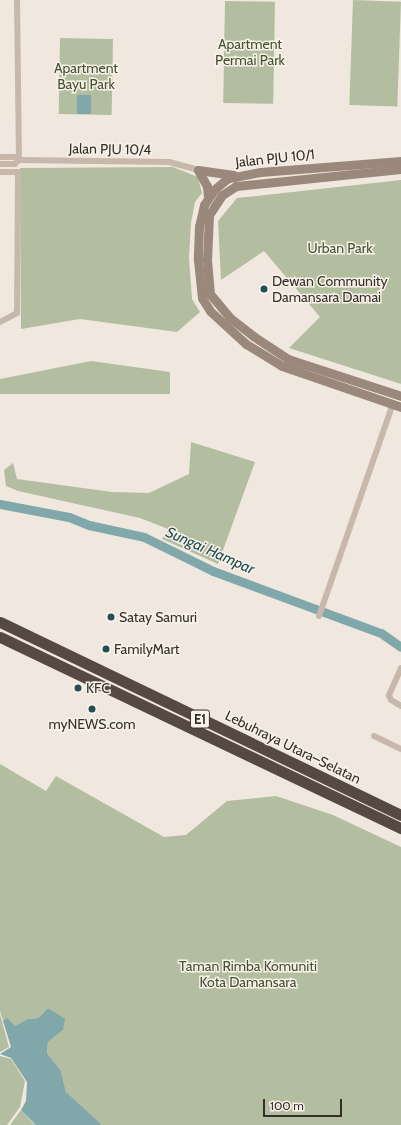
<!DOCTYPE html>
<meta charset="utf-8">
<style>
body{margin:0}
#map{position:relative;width:401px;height:1125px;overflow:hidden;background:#f0e8de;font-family:Cabin,sans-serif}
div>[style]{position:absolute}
.green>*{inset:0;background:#b3bea0;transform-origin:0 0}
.water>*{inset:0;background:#80a8aa;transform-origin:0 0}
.river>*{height:9px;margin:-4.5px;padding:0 4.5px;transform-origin:4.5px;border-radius:4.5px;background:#80a8aa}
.street>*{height:6px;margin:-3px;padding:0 3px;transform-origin:3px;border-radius:3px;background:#c7b8ab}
.secondary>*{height:9px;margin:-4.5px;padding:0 4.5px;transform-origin:4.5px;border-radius:4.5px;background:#9a887d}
.highway>*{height:11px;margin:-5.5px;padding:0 5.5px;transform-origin:5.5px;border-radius:5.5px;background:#564842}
.dots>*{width:11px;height:11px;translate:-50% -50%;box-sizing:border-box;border:2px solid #f8f2ea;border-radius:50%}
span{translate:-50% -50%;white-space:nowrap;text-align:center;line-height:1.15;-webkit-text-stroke:3px #f8f2ea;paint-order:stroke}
.shield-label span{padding:1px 3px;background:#f8f2ea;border:1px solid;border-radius:3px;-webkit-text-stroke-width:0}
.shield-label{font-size:13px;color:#362e2a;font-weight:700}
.park-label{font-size:14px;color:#455130}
.street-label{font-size:14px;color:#362e2a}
.poi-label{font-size:14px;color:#362e2a}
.left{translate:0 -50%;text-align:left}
.water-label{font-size:15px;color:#234f53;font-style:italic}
.scale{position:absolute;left:263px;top:1099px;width:79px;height:18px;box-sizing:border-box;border:2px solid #362e2a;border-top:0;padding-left:5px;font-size:12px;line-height:14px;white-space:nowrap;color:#362e2a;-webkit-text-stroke:3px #f8f2ea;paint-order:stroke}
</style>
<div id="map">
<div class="green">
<div style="left:353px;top:0;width:48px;height:105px;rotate:2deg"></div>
<div style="left:225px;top:1px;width:50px;height:102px;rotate:1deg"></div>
<div style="left:60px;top:38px;width:53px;height:76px;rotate:1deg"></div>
<div style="clip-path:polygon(173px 167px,198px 177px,202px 193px,195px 202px,191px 223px,189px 258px,192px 299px,200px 312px,177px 332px,80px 319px,21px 329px,20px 168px)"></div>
<div style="clip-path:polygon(401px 180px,401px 384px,289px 348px,320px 317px,264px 251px,221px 280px,218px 221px,237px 198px)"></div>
<div style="clip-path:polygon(91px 361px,170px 372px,170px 394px,0 394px,0 379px)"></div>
<div style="clip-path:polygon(191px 442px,255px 462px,218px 564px,162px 539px,168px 529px,140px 518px,18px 491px,6px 486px,4px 470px,13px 463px,17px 479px,112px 492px,149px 493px,189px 474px)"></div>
<div style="clip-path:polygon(0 764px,46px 791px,56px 776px,164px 837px,186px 835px,227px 801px,276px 796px,333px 815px,401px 847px,401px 1125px,102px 1125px,76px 1103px,66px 1092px,61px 1071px,47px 1053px,48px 1042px,63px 1030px,56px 1014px,48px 1008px,38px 1018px,28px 1019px,15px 1027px,7px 1019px,3px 1021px,0 1011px)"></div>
<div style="clip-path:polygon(0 1014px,9px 1047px,0 1052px)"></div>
<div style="clip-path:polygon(0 1056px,11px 1059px,25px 1081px,20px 1107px,7px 1125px,0 1125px)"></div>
<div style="clip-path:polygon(21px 1110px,33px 1123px,36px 1125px,10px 1125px)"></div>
</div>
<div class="water">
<div style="left:77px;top:95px;width:14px;height:19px"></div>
<div style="clip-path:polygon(48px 1008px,65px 1019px,63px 1030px,48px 1042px,47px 1053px,61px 1071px,66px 1092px,102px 1125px,36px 1125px,21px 1110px,26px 1101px,27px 1082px,11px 1058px,0 1054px,11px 1047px,3px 1021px,7px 1018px,15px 1026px,28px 1019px,38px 1018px)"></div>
</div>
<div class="river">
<div style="left:0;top:504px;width:70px;rotate:10.7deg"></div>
<div style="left:69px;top:517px;width:22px;rotate:22deg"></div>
<div style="left:89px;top:525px;width:56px;rotate:12.3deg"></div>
<div style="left:144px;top:537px;width:77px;rotate:26.2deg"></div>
<div style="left:213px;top:571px;width:179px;rotate:20.3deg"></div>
<div style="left:381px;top:633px;width:24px;rotate:35deg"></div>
</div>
<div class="street">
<div style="left:17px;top:0;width:160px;rotate:89.3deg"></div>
<div style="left:0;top:157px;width:15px"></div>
<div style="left:15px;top:157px;width:5px;rotate:37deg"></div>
<div style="left:19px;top:160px;width:150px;rotate:0.8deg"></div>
<div style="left:169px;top:162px;width:30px;rotate:15deg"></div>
<div style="left:0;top:164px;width:15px"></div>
<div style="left:15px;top:164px;width:6px;rotate:-45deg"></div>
<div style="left:0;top:172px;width:18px"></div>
<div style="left:18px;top:172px;width:141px;rotate:90.4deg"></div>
<div style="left:17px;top:313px;width:19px;rotate:152deg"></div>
<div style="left:319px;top:616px;width:225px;rotate:-70.8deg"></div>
<div style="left:401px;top:668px;width:30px;rotate:114deg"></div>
<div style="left:389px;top:695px;width:5px;rotate:68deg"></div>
<div style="left:391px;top:700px;width:12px;rotate:31deg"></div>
<div style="left:374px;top:736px;width:30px;rotate:26deg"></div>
</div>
<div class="secondary">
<div style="left:401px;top:161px;width:141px;rotate:175.5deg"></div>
<div style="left:260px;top:172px;width:33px;rotate:169deg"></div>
<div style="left:228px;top:178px;width:17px;rotate:140deg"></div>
<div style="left:215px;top:189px;width:19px;rotate:125deg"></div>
<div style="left:204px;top:205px;width:22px;rotate:103deg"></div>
<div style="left:199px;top:226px;width:34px;rotate:92deg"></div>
<div style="left:198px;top:260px;width:38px;rotate:84deg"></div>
<div style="left:202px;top:298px;width:15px;rotate:58deg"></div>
<div style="left:210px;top:311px;width:49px;rotate:42.5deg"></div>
<div style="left:246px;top:344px;width:42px;rotate:31.4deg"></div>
<div style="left:282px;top:366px;width:126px;rotate:19deg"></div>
<div style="left:401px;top:169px;width:166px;rotate:174.1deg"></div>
<div style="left:236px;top:186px;width:17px;rotate:147deg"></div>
<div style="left:222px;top:195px;width:24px;rotate:123deg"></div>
<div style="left:209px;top:215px;width:45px;rotate:92.5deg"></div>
<div style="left:207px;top:260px;width:34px;rotate:85deg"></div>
<div style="left:210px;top:294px;width:30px;rotate:50deg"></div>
<div style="left:229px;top:317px;width:31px;rotate:38deg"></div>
<div style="left:253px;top:336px;width:42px;rotate:33.3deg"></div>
<div style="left:288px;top:359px;width:119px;rotate:18.1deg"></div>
<div style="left:198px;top:170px;width:36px;rotate:8deg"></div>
<div style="left:198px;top:170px;width:18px;rotate:61deg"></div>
<div style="left:207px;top:186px;width:11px;rotate:85deg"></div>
</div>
<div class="highway">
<div style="left:0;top:622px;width:445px;rotate:25.7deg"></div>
<div style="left:0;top:637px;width:444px;rotate:25.5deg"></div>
</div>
<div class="dots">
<div style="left:264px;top:289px;background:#234f53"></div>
<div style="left:111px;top:617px;background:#234f53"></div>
<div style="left:106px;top:649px;background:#234f53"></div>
<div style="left:78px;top:688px;background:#234f53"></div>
<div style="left:92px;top:709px;background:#234f53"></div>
</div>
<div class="shield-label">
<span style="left:200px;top:719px">E1</span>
</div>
<div class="park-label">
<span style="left:250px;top:52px">Apartment<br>Permai Park</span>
<span style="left:86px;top:76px">Apartment<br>Bayu Park</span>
<span style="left:340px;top:248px">Urban Park</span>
<span style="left:248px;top:974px">Taman Rimba Komuniti<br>Kota Damansara</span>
</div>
<div class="street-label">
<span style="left:110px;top:149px;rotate:1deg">Jalan PJU 10/4</span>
<span style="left:275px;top:158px;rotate:-6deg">Jalan PJU 10/1</span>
<span style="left:293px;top:747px;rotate:26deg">Lebuhraya Utara–Selatan</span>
</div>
<div class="poi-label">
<span class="left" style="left:272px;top:289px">Dewan Community<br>Damansara Damai</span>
<span class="left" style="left:119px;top:617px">Satay Samuri</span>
<span class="left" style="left:114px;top:649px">FamilyMart</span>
<span class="left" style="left:86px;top:688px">KFC</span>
<span style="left:92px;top:724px">myNEWS.com</span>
</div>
<div class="water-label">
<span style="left:210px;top:551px;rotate:24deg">Sungai Hampar</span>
</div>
<div class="scale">100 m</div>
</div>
